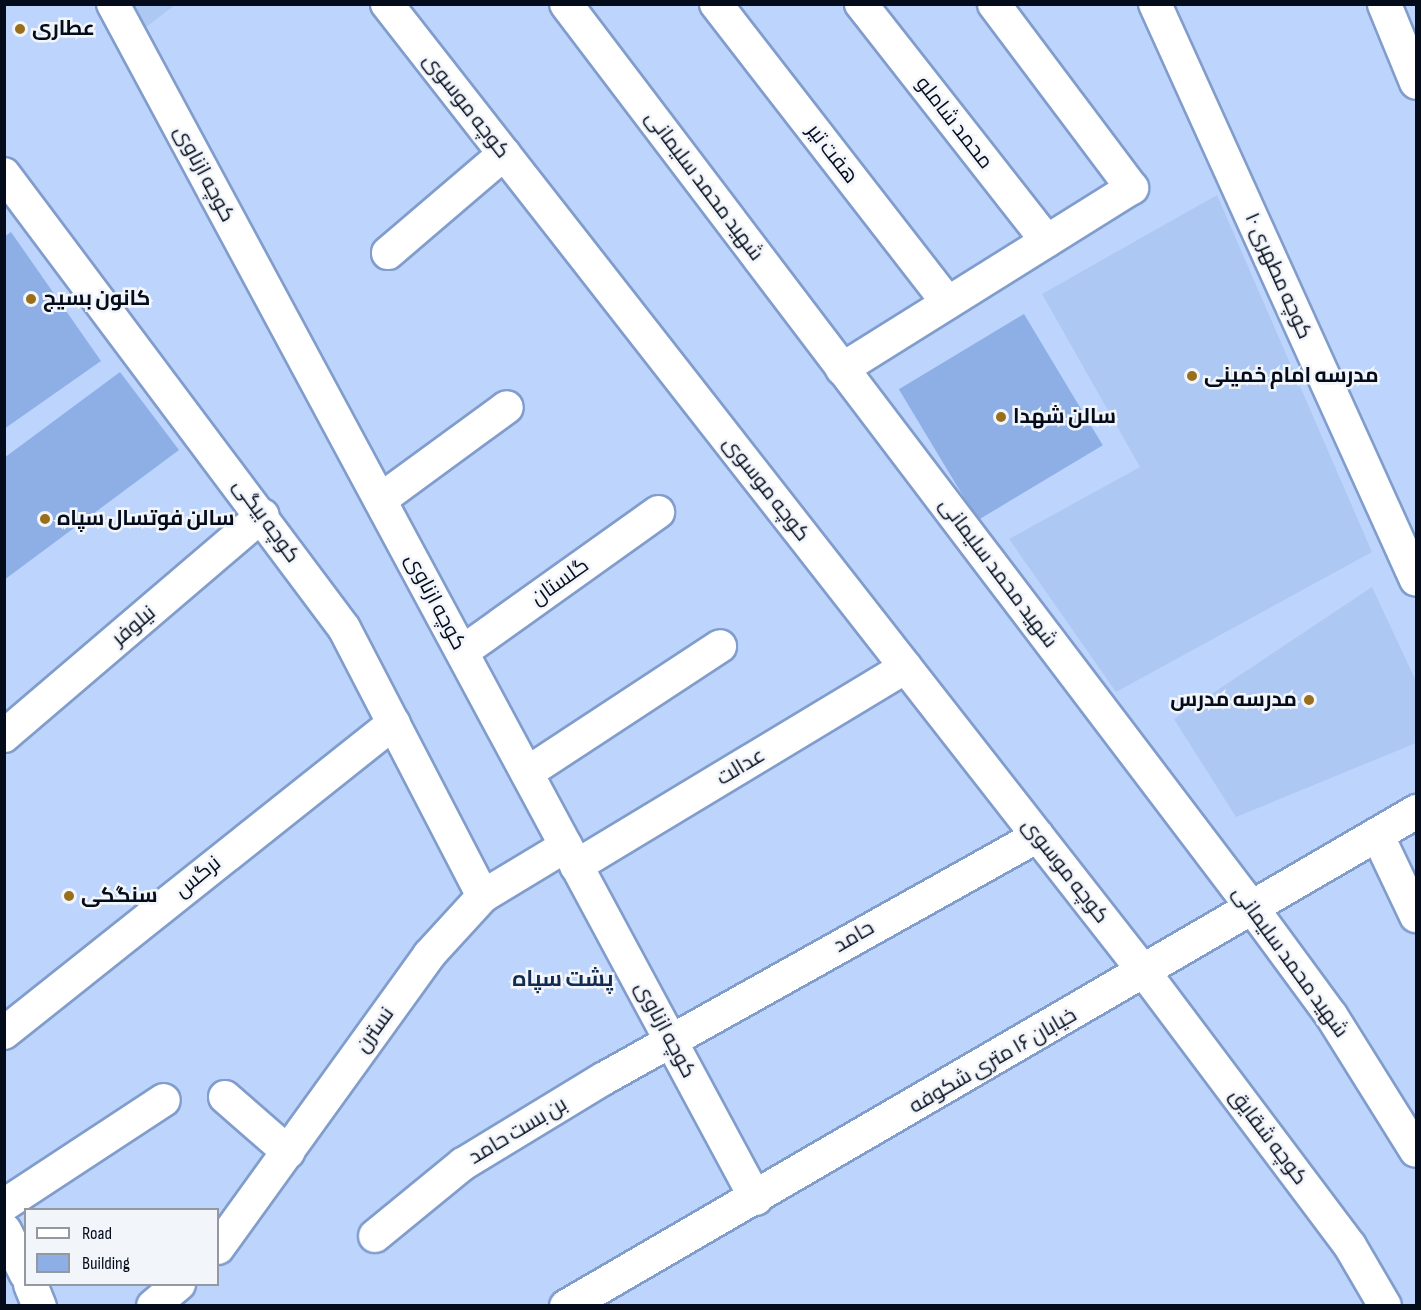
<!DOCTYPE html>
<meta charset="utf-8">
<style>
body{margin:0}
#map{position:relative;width:1421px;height:1310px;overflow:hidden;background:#bdd5fd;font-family:"Sofia Sans Condensed",Cairo,sans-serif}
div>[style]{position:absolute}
.built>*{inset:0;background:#aec8f4}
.building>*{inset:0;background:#8dafe6;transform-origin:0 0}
.roads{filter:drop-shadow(2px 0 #819dcc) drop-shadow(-2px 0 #819dcc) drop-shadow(0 2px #819dcc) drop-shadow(0 -2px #819dcc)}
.street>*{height:32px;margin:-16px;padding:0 16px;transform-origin:16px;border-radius:16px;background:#fff}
.secondary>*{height:33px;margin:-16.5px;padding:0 16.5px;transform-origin:16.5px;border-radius:16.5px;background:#fff}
.dots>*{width:16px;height:16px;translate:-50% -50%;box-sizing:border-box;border:3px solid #f2f5fa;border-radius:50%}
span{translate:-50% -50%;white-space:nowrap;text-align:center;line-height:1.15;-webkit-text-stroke:5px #f2f5fa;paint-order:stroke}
.poi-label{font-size:21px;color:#040c1c;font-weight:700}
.left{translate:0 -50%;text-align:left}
.right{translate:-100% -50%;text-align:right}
.street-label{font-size:21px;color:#040c1c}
.neighbourhood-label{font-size:22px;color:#142b51;font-weight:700}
.frame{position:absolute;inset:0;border:6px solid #040c1c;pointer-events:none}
.legend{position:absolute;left:24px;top:1208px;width:195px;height:78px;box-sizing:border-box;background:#f2f5fa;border:2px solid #9398a1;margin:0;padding:8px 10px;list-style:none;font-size:18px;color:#040c1c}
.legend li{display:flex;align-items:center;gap:12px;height:30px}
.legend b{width:30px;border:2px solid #9398a1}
</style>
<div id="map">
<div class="built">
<div style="clip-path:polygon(132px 5px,175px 5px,145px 28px)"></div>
<div style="clip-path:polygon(1217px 195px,1372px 552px,1116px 692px,1009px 539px,1140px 467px,1042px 294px)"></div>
<div style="clip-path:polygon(1372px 587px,1416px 681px,1416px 743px,1236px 817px,1174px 719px)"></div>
</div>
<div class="building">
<div style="clip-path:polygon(11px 232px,101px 361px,4px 429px,4px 237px)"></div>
<div style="left:1024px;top:314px;width:153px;height:146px;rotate:59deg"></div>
<div style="clip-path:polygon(120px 372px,179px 450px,4px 580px,4px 458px)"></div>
</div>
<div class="roads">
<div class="street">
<div style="left:113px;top:4px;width:1357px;rotate:61.72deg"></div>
<div style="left:387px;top:4px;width:1230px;rotate:51.97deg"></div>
<div style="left:1145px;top:973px;width:341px;rotate:53.1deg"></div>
<div style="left:1350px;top:1246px;width:69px;rotate:59.7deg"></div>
<div style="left:566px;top:4px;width:1136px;rotate:52.8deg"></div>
<div style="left:1253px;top:909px;width:132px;rotate:53.7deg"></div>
<div style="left:1331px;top:1015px;width:160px;rotate:58deg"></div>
<div style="left:716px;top:4px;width:378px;rotate:52.2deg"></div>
<div style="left:861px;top:4px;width:301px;rotate:51.9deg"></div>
<div style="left:1155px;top:4px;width:632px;rotate:65.62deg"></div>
<div style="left:4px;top:174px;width:567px;rotate:53.17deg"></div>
<div style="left:344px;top:628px;width:302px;rotate:62.6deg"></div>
<div style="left:388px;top:253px;width:153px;rotate:-40.5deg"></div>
<div style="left:842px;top:369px;width:342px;rotate:-32deg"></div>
<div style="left:1132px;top:188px;width:230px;rotate:-126.9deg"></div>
<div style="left:380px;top:500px;width:157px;rotate:-36.2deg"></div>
<div style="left:462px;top:652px;width:241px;rotate:-35.5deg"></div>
<div style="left:4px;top:736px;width:340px;rotate:-40.5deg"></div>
<div style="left:527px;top:773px;width:231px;rotate:-33.3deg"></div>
<div style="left:1377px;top:834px;width:91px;rotate:64.6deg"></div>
<div style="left:576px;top:866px;width:385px;rotate:-31.1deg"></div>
<div style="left:4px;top:1033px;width:498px;rotate:-38.5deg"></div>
<div style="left:225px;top:1097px;width:84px;rotate:41.1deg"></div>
<div style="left:4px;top:1205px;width:191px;rotate:-33.3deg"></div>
<div style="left:375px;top:1236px;width:114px;rotate:-39.3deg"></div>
<div style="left:463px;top:1164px;width:164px;rotate:-31.3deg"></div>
<div style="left:603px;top:1079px;width:498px;rotate:-29.2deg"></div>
<div style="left:218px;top:1248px;width:361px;rotate:-54.2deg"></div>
<div style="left:429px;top:955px;width:80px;rotate:-47.5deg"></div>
<div style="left:483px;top:896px;width:97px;rotate:-31.1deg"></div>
<div style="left:153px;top:1306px;width:34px;rotate:-40deg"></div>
</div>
<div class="secondary">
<div style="left:1384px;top:4px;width:84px;rotate:67.7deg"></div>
<div style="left:4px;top:1230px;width:49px;rotate:63.4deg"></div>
<div style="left:30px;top:1284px;width:24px;rotate:68deg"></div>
<div style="left:566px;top:1306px;width:984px;rotate:-30.21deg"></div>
</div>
</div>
<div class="dots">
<div style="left:20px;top:29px;background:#996f1c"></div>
<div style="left:31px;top:299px;background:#996f1c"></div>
<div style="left:1192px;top:376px;background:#996f1c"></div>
<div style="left:1001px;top:417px;background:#996f1c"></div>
<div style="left:45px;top:519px;background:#996f1c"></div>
<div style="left:1309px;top:700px;background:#996f1c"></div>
<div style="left:69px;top:896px;background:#996f1c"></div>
</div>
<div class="poi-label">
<span class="left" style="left:32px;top:29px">عطاری</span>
<span class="left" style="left:43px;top:299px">کانون بسیج</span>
<span class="left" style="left:1204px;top:376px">مدرسه امام خمینی</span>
<span class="left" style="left:1013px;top:417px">سالن شهدا</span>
<span class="left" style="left:57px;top:519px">سالن فوتسال سپاه</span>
<span class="right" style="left:1297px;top:700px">مدرسه مدرس</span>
<span class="left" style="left:81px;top:896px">سنگکی</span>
</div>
<div class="street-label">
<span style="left:466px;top:106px;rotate:52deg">کوچه موسوی</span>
<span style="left:954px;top:123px;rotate:52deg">محمد شاملو</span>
<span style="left:832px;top:154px;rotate:52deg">هفت تیر</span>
<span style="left:204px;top:174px;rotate:62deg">کوچه ازناوی</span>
<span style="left:704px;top:186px;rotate:53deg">شهید محمد سلیمانی</span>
<span style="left:1278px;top:276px;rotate:66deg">کوچه مطهری ۱۰</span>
<span style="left:766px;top:489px;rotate:52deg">کوچه موسوی</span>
<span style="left:266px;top:521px;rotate:54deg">کوچه بیگی</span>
<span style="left:998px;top:573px;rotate:53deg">شهید محمد سلیمانی</span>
<span style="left:560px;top:582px;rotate:-35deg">گلستان</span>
<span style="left:435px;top:602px;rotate:62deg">کوچه ازناوی</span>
<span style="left:134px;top:626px;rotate:-40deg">نیلوفر</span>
<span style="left:741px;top:767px;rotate:-31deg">عدالت</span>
<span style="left:1065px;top:871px;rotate:52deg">کوچه موسوی</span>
<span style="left:198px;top:877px;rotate:-39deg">نرگس</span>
<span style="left:854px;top:937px;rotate:-30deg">حامد</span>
<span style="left:1290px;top:962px;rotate:54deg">شهید محمد سلیمانی</span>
<span style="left:375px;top:1030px;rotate:-54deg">نسترن</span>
<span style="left:665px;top:1030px;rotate:62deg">کوچه ازناوی</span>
<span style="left:993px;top:1061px;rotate:-30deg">خیابان ۱۶ متری شکوفه</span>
<span style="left:518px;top:1131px;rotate:-31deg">بن بست حامد</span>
<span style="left:1268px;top:1137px;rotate:53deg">کوچه شقایق</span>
</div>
<div class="neighbourhood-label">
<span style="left:563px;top:980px">پشت سپاه</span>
</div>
<div class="frame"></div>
<ul class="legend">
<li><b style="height:8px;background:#fff"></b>Road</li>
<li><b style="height:16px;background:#8dafe6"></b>Building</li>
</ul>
</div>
